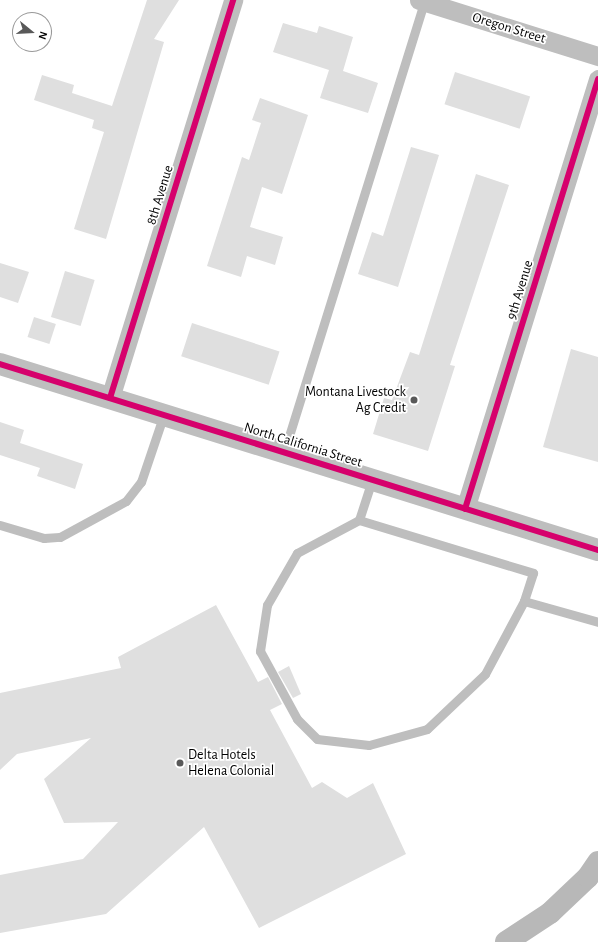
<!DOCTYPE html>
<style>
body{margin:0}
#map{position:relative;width:598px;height:942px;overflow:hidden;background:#fff;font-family:"Alegreya Sans",sans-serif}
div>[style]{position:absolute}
.building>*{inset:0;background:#dfdfdf;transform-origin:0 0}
.service>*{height:9px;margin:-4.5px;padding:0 4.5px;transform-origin:4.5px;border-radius:4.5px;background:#bebebe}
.minor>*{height:19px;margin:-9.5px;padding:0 9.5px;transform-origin:9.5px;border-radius:9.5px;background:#bebebe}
.tertiary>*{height:22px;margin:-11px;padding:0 11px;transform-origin:11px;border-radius:11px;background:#bebebe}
.secondary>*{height:22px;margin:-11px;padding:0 11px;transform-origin:11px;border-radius:11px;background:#b8b8b8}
.cycleway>*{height:6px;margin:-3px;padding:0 3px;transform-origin:3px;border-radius:3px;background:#d6006c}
.dots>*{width:11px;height:11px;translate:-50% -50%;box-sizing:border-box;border:2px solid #fff;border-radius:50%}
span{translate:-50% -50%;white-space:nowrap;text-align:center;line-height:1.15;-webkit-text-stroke:3.5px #fff;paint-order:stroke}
.street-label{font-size:14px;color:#000}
.poi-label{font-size:14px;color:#000}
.right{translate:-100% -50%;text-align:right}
.left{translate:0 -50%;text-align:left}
.north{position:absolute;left:12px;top:12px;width:40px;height:40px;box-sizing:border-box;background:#fff;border:1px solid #999;border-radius:50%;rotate:108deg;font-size:11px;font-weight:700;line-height:16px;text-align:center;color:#000}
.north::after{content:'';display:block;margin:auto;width:14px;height:18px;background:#595959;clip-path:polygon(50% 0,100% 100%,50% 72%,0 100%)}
</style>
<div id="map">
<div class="building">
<div style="clip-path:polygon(147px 0,179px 0,154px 39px,164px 42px,106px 239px,74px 229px,104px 132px,92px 128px,94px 120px,34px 100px,42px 75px,74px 85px,72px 93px,112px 106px)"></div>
<div style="clip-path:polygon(283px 23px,317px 33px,319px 26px,353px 37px,343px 71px,378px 83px,368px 113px,320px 98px,329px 70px,273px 52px)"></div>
<div style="left:455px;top:72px;width:79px;height:34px;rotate:18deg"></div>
<div style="clip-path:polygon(260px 98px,308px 115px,282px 194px,262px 187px,250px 227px,283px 237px,275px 265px,247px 256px,241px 277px,207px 266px,242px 157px,249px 160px,261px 123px,252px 120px)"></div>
<div style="clip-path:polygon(411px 147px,439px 155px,398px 287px,358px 274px,372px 232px,383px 236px)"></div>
<div style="clip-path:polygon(476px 174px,509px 185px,450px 365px,455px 366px,428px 451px,373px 434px,384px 398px,392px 400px,410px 352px,419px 355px)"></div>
<div style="clip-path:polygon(0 263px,29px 272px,18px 303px,0 297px)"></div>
<div style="left:65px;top:271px;width:31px;height:48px;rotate:17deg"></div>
<div style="left:34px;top:317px;width:23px;height:21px;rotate:18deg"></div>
<div style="left:192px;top:323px;width:92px;height:35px;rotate:18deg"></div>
<div style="clip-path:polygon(571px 349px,598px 357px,598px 462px,543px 447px)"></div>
<div style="clip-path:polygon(0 422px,24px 430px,20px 443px,83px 464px,75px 489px,37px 476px,40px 468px,0 455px)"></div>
<div style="clip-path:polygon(216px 605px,258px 682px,268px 677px,282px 704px,270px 710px,312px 788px,322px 782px,347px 798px,373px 783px,406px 854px,259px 928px,204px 827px,106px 914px,0 933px,0 875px,83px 859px,118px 822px,64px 823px,44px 779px,91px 738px,17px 754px,0 770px,0 693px,121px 668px,118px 657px)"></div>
<div style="clip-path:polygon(289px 666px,301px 694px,293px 698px,278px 672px)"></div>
</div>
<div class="service">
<div style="left:284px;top:452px;width:473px;rotate:-72.7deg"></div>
<div style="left:372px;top:480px;width:42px;rotate:108deg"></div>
<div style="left:359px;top:520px;width:70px;rotate:152deg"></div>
<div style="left:297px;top:553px;width:60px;rotate:120deg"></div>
<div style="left:267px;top:605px;width:47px;rotate:98.7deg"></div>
<div style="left:260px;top:651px;width:77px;rotate:61.4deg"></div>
<div style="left:297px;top:719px;width:28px;rotate:45deg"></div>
<div style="left:317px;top:739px;width:52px;rotate:6.6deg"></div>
<div style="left:369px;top:745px;width:60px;rotate:-15.4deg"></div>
<div style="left:427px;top:729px;width:80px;rotate:-43.5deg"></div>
<div style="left:485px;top:674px;width:83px;rotate:-61.9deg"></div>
<div style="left:524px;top:601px;width:77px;rotate:15.8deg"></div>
<div style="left:359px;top:520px;width:182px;rotate:16.9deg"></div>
<div style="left:533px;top:573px;width:29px;rotate:108deg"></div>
<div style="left:0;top:525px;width:46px;rotate:16.5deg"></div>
<div style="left:44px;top:538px;width:16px;rotate:-4deg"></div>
<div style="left:60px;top:537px;width:75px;rotate:-28.6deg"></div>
<div style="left:126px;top:501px;width:24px;rotate:-52deg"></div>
<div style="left:141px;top:482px;width:72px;rotate:-71.3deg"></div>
</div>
<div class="minor">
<div style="left:419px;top:0;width:188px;rotate:17.4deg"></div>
<div style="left:110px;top:398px;width:417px;rotate:-72.8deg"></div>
<div style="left:465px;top:509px;width:450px;rotate:-72.8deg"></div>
</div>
<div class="tertiary">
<div style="left:0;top:364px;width:626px;rotate:17.28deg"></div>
</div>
<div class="secondary">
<div style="left:506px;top:942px;width:53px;rotate:-33.4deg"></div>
<div style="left:550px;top:913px;width:52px;rotate:-43.5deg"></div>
<div style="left:588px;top:877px;width:18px;rotate:-56deg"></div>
</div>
<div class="cycleway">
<div style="left:0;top:364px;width:626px;rotate:17.28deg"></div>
<div style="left:110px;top:398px;width:417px;rotate:-72.8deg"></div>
<div style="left:465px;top:509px;width:450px;rotate:-72.8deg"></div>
</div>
<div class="dots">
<div style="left:414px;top:400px;background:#595959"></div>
<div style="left:180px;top:763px;background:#595959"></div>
</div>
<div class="street-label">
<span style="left:509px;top:28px;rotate:17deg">Oregon Street</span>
<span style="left:160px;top:195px;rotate:-73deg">8th Avenue</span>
<span style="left:520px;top:290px;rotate:-73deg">9th Avenue</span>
<span style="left:303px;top:445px;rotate:17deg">North California Street</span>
</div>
<div class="poi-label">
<span class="right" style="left:406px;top:400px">Montana Livestock<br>Ag Credit</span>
<span class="left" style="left:188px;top:763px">Delta Hotels<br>Helena Colonial</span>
</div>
<div class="north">N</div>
</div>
